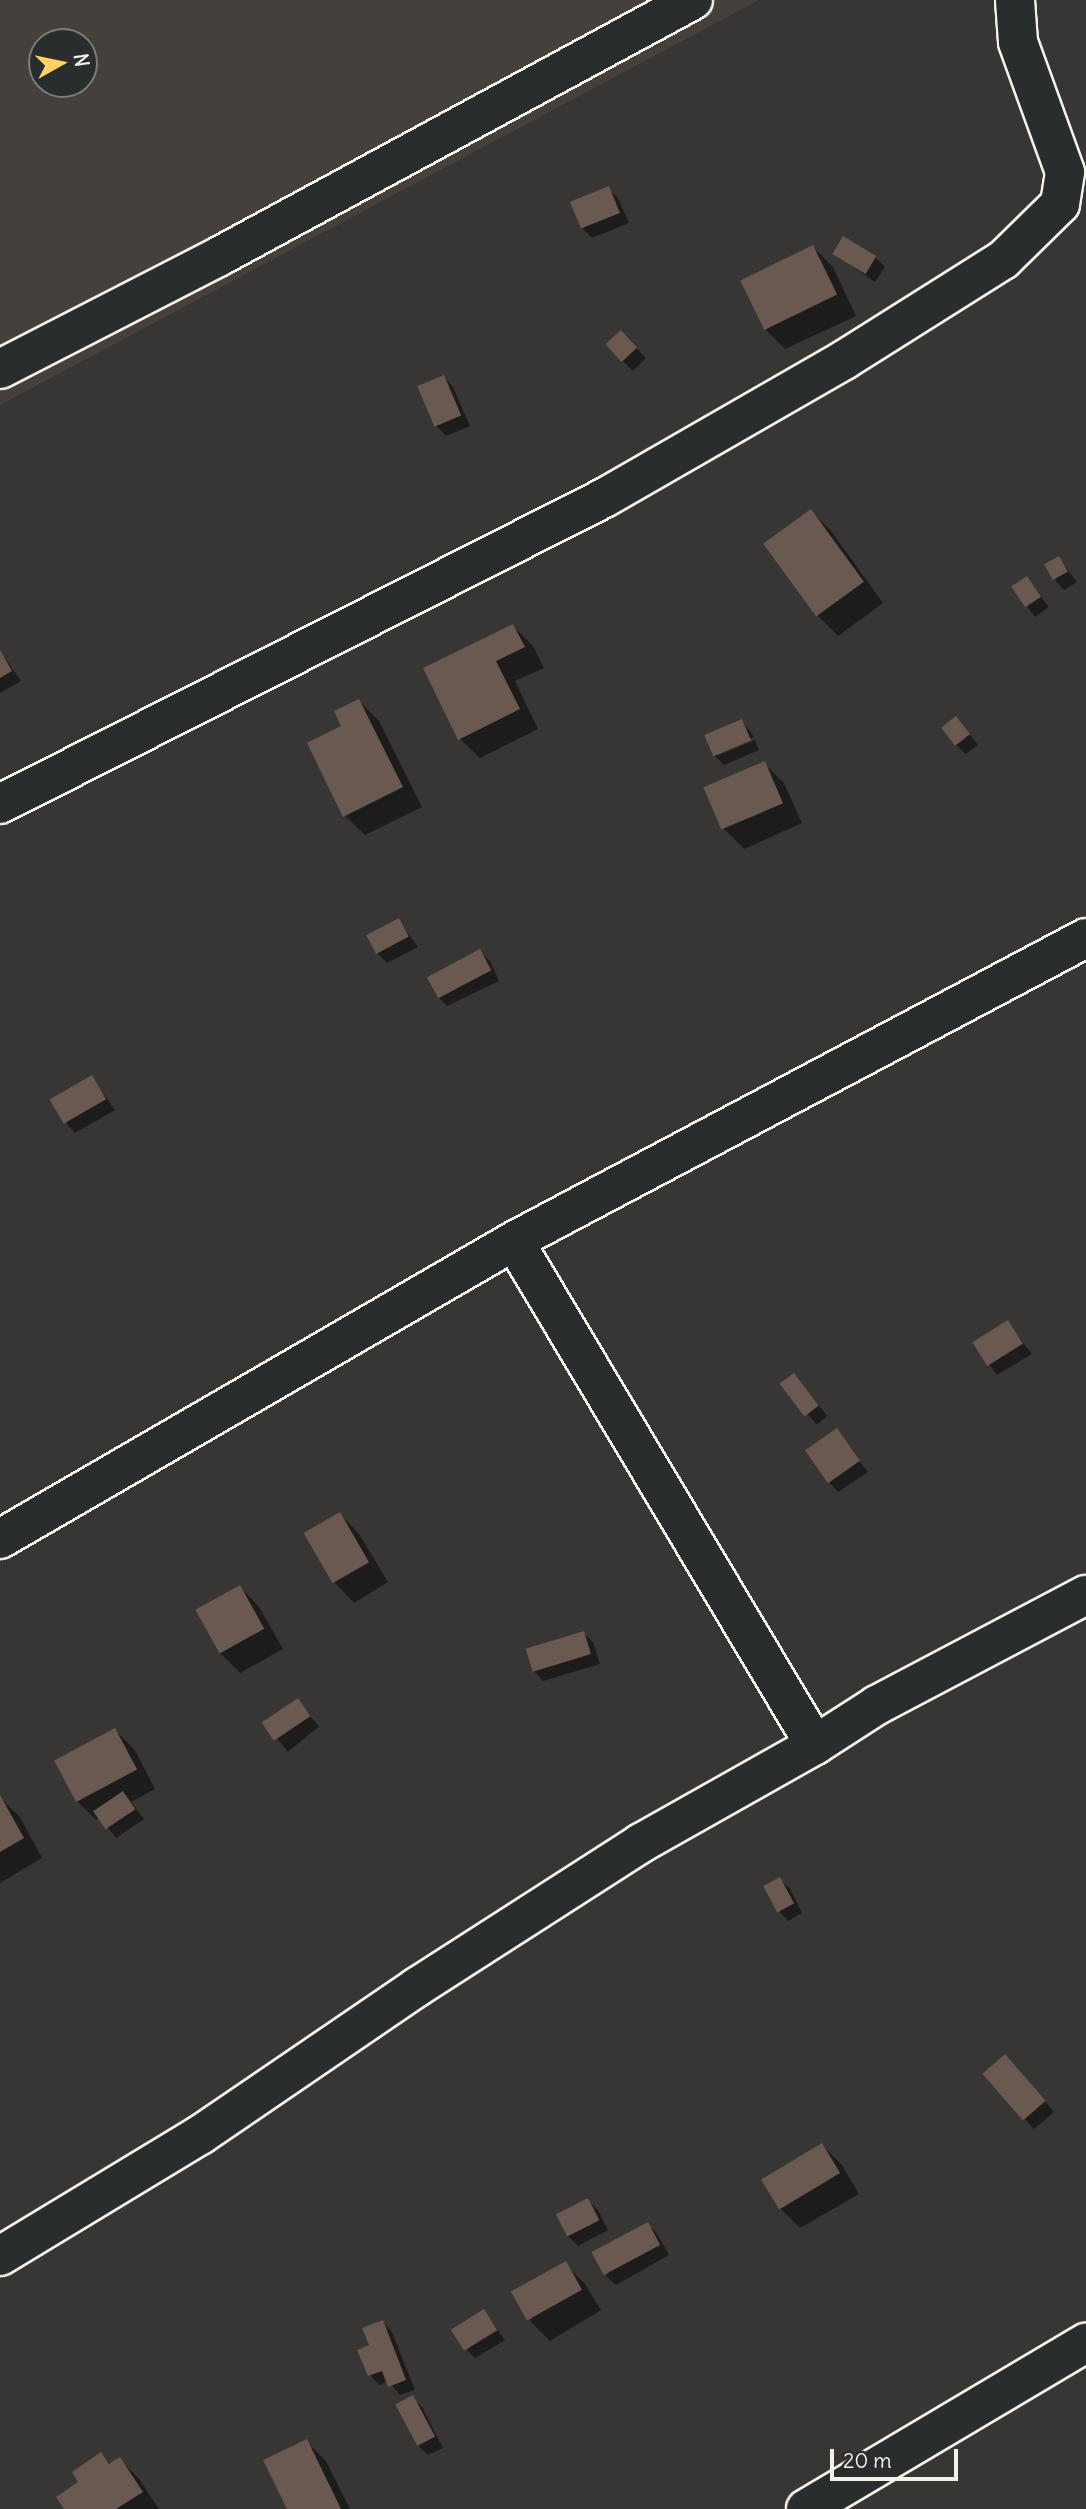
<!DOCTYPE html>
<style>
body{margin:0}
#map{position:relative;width:1086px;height:2509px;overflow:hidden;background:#373635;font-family:Delius,sans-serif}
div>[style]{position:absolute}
.built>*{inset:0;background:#46403d}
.shadow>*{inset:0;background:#0007;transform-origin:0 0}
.building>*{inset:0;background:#695951;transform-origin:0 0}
.roads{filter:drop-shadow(2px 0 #f4f1e8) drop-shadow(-2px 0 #f4f1e8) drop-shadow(0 2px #f4f1e8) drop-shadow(0 -2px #f4f1e8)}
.minor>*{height:38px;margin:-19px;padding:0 19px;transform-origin:19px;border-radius:19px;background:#2a2d2e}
span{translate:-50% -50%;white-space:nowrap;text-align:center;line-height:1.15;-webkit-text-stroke:5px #2a2d2e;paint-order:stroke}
.north{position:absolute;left:28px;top:28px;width:70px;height:70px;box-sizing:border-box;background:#2a2d2e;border:2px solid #7b7b78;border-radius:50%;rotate:81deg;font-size:19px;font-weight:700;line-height:28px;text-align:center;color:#f4f1e8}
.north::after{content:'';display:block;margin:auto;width:24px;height:32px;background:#ffd166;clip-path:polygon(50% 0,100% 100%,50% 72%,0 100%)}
.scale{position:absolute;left:830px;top:2449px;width:128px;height:32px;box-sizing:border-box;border:4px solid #f4f1e8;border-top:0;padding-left:9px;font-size:21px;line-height:24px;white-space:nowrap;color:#f4f1e8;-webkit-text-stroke:5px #2a2d2e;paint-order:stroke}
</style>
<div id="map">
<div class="built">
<div style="clip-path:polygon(evenodd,0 0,759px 0,0 405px,0 0,42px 42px,84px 42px,84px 84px,42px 84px,42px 42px)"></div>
</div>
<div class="shadow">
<div style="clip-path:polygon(608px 188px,618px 198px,629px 223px,592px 238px,583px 229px)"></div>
<div style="clip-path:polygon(813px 247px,833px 267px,856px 316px,785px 349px,765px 329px,742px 280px)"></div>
<div style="clip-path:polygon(834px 253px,875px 257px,885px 267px,875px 282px)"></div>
<div style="clip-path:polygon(630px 342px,646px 358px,633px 371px,623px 361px)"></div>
<div style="clip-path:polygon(444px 377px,453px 387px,470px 426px,446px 436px,436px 426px)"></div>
<div style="clip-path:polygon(811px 511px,831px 531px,883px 603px,838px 636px,818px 616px)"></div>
<div style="clip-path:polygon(1058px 558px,1077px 582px,1064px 590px,1055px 580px)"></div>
<div style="left:1027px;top:578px;width:36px;height:17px;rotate:53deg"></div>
<div style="clip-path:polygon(513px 626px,533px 646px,544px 668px,515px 681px,538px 729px,480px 758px,460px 739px,426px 669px)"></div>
<div style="clip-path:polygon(0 651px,21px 681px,0 693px)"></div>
<div style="clip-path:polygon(359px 701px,379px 721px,422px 807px,365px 835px,345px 816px,344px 727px)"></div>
<div style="clip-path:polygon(956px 718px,978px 745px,966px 754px,956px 745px)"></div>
<div style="clip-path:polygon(742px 721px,754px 737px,717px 752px,717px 756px,755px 740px,759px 750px,724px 765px,714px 755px)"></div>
<div style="clip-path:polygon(764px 763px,784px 783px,802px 823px,744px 849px,724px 829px,706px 789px)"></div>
<div style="clip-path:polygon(399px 921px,418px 947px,387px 963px,377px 953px)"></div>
<div style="clip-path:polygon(480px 952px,490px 961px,499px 981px,447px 1006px,437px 996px)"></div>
<div style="clip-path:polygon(92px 1078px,115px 1110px,75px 1133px,66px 1123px)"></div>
<div style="clip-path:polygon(1007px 1322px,1032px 1354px,997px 1375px,974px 1343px)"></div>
<div style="left:794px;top:1376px;width:52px;height:14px;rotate:50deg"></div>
<div style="clip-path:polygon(836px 1431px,868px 1472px,838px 1492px,829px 1482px)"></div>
<div style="clip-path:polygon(340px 1514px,359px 1534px,388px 1582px,354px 1603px,335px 1583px)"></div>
<div style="clip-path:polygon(240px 1587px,259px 1607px,283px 1649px,240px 1673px,220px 1653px)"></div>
<div style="clip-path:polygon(583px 1633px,593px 1642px,600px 1664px,543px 1681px,534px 1671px)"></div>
<div style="left:298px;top:1701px;width:33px;height:40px;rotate:51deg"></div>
<div style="clip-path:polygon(115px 1730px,135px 1750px,155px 1789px,131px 1802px,144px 1819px,116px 1838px,100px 1818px,96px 1820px,76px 1800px)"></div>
<div style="clip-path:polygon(0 1798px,20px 1817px,42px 1858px,0 1883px)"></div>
<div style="clip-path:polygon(780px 1879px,790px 1889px,802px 1913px,788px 1921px,779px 1911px)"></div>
<div style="clip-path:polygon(1014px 2066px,1054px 2112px,1034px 2129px,984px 2074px)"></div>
<div style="clip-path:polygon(822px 2145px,842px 2165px,859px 2194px,800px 2228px,780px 2208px)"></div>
<div style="clip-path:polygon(588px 2201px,598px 2210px,608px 2230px,578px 2246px,568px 2236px)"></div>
<div style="clip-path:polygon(648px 2224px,657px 2234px,669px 2255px,616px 2285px,606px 2276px)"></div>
<div style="clip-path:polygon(565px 2264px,585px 2284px,601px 2310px,550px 2341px,530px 2321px)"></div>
<div style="clip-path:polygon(484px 2311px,505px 2340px,475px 2358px,465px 2348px)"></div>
<div style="clip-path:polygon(383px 2322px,392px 2332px,415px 2390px,400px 2395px,388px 2381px,379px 2385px,370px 2375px,371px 2346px)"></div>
<div style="clip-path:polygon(412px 2397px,422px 2407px,443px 2448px,428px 2455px,418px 2446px)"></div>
<div style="clip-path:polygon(306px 2441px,326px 2461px,350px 2509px,289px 2509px)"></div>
<div style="clip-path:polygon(101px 2454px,111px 2465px,120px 2459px,139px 2479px,159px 2509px,66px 2509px)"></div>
</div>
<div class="building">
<div style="left:609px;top:186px;width:29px;height:42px;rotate:68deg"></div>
<div style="left:843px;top:236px;width:39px;height:21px;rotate:31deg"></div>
<div style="left:813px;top:245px;width:55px;height:81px;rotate:64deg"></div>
<div style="left:621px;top:330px;width:24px;height:21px;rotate:48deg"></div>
<div style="left:444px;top:375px;width:44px;height:29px;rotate:67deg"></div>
<div style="left:811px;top:509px;width:90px;height:59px;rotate:54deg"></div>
<div style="left:1059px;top:556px;width:18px;height:17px;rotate:61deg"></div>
<div style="left:1027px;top:576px;width:25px;height:19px;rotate:56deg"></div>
<div style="clip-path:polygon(513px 624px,525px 647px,496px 661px,520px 709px,458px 740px,423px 668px)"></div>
<div style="clip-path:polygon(0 650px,12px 671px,0 678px)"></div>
<div style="clip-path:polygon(359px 699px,403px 787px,343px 817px,307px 743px,341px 726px,334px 711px)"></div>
<div style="left:956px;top:716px;width:23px;height:19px;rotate:52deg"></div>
<div style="left:742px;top:719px;width:23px;height:41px;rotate:67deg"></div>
<div style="left:765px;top:761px;width:46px;height:67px;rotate:67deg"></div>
<div style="left:399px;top:918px;width:21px;height:37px;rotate:62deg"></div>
<div style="left:480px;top:949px;width:24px;height:60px;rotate:62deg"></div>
<div style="left:92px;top:1075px;width:28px;height:49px;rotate:60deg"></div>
<div style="left:1008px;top:1320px;width:28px;height:42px;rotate:58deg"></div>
<div style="left:794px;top:1373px;width:41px;height:18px;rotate:53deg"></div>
<div style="left:837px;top:1428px;width:40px;height:39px;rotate:55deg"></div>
<div style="left:340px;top:1512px;width:58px;height:42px;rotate:60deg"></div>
<div style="left:240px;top:1585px;width:50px;height:51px;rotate:61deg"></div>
<div style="left:584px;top:1631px;width:24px;height:61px;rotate:73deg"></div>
<div style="left:298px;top:1698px;width:22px;height:44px;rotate:56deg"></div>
<div style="left:115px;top:1728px;width:47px;height:69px;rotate:62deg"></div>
<div style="left:123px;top:1791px;width:22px;height:36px;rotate:56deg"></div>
<div style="clip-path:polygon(0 1795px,24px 1838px,0 1852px)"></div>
<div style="left:780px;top:1877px;width:30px;height:19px;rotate:62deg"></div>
<div style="left:1005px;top:2054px;width:62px;height:30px;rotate:49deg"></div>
<div style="left:822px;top:2143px;width:35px;height:71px;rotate:59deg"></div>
<div style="left:588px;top:2198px;width:25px;height:36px;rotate:63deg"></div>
<div style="left:648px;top:2222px;width:26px;height:64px;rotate:62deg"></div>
<div style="left:566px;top:2261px;width:33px;height:63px;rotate:61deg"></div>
<div style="left:484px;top:2309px;width:25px;height:39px;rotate:58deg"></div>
<div style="clip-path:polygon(383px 2320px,406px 2380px,388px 2387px,382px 2371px,368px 2376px,357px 2350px,369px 2345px,362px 2328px)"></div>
<div style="left:413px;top:2395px;width:47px;height:20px;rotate:62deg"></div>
<div style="clip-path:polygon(307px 2439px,341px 2509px,287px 2509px,263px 2460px)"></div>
<div style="clip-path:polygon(101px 2452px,109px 2464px,120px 2457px,143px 2492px,116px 2509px,64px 2509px,56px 2497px,78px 2482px,72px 2472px)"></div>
</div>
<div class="roads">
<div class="minor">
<div style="left:0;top:369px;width:245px;rotate:-27.2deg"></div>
<div style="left:218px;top:257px;width:540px;rotate:-28.42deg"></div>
<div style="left:0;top:804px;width:677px;rotate:-26.87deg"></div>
<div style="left:604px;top:498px;width:277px;rotate:-29.9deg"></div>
<div style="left:844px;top:360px;width:188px;rotate:-32.2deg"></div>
<div style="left:1003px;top:260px;width:80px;rotate:-44.5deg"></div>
<div style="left:1060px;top:204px;width:32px;rotate:-81deg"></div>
<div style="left:1065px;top:172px;width:138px;rotate:-109.9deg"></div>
<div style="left:1018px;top:42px;width:42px;rotate:-94.1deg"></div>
<div style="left:514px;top:1241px;width:587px;rotate:59.15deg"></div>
<div style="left:0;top:1539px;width:594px;rotate:-30.1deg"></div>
<div style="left:514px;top:1241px;width:647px;rotate:-27.91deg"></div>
<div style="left:0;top:2256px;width:234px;rotate:-31.2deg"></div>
<div style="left:200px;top:2135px;width:263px;rotate:-34.3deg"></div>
<div style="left:417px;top:1987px;width:266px;rotate:-32.7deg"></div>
<div style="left:641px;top:1843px;width:200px;rotate:-29.4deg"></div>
<div style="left:815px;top:1745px;width:74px;rotate:-32.8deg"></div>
<div style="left:877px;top:1705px;width:236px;rotate:-27.8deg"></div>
<div style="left:806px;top:2509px;width:326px;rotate:-30.7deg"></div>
</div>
</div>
<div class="north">N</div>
<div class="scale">20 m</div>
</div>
